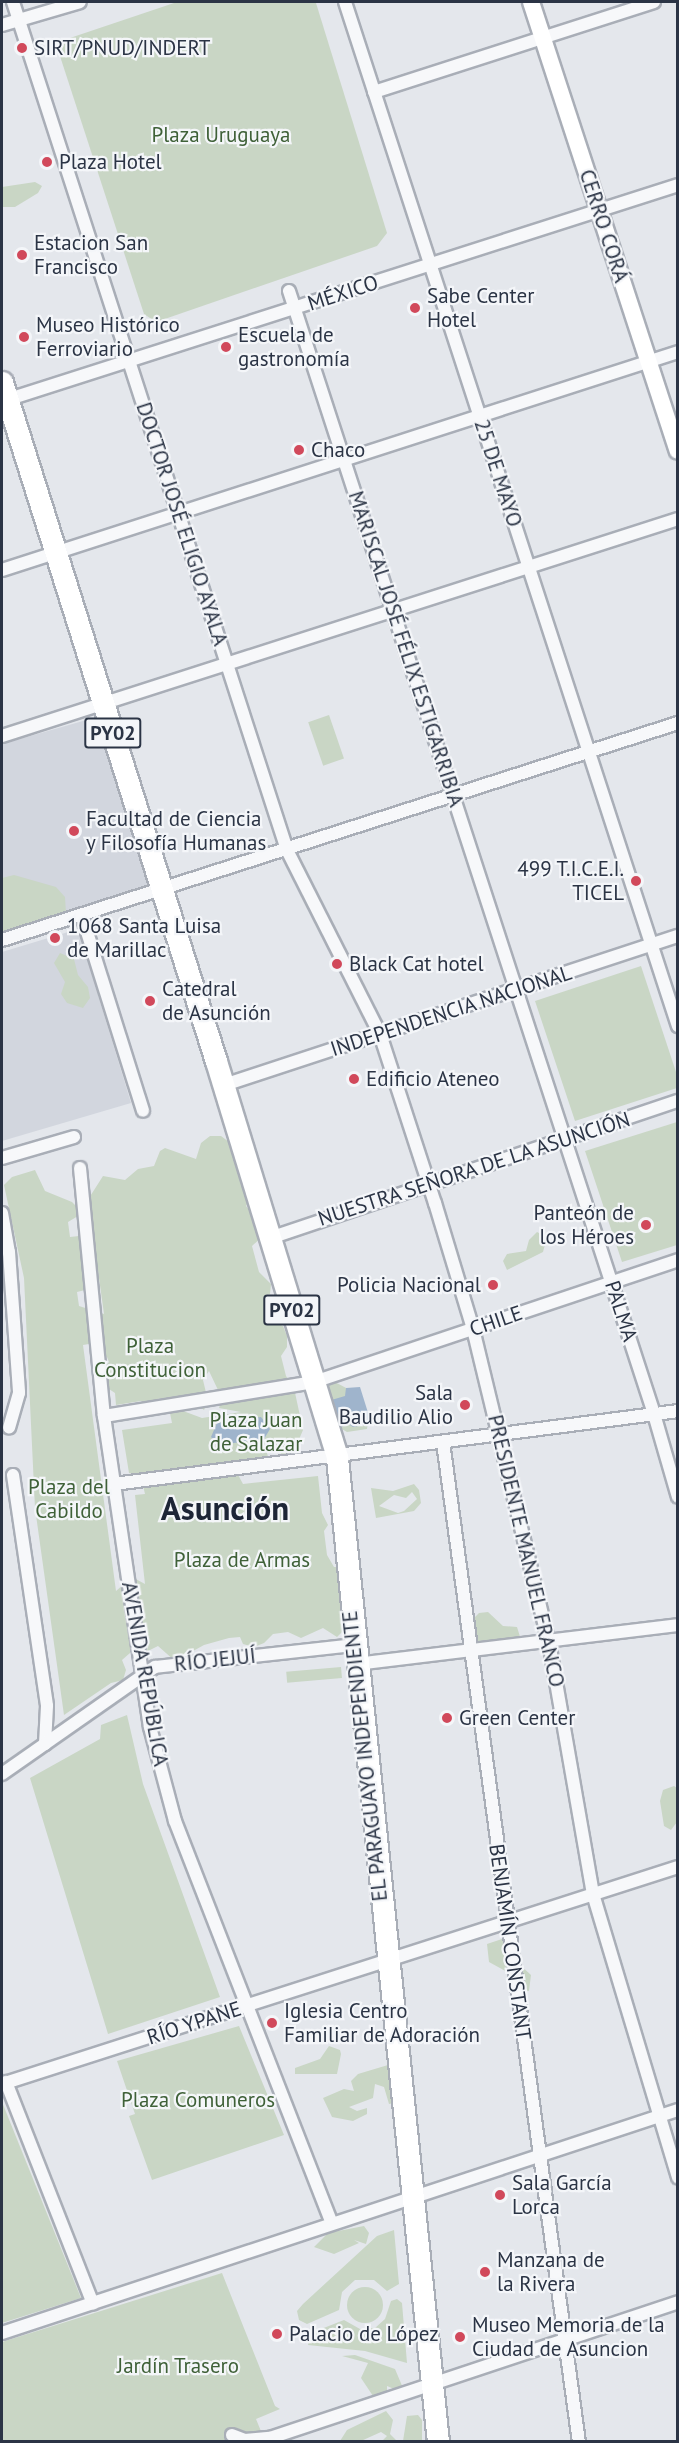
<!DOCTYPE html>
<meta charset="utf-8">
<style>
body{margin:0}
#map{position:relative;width:679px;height:2443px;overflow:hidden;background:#e4e7ec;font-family:"PT Sans",sans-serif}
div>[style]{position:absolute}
.built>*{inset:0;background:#d2d6de}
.green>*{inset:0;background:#c9d6c5;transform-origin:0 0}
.round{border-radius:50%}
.water>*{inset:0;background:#9fb4cc}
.roads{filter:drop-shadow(2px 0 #a9aeb7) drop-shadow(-2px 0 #a9aeb7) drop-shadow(0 2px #a9aeb7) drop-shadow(0 -2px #a9aeb7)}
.street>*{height:12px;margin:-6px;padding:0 6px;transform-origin:6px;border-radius:6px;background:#f7f8fa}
.secondary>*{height:16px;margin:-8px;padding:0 8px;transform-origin:8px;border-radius:8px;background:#fff}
.highway>*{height:21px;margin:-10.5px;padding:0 10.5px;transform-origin:10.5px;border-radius:10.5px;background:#fff}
.dots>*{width:16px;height:16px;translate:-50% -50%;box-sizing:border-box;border:3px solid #f4f6f9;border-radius:50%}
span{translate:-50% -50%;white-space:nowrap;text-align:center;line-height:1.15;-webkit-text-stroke:4.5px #f4f6f9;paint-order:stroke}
.shield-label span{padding:2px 4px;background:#f4f6f9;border:2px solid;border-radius:4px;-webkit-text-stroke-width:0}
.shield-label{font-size:20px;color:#2b3445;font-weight:700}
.poi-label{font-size:21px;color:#2b3445}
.left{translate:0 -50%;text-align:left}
.right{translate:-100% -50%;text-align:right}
.park-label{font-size:21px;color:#3f6138}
.street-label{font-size:21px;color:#2b3445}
.town-label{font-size:33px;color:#1d2536;font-weight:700}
.frame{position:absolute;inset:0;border:3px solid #2b3445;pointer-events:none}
</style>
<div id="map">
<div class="built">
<div style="clip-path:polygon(97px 717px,151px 885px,2px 934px,2px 744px)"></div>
<div style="clip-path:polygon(78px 929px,131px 1103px,2px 1141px,2px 952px)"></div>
</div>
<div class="green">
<div style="clip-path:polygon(177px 2px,316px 3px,387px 233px,377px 246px,156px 322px,144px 314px,58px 50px,67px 39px)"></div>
<div style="clip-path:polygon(35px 182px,42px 186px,38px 193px,15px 207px,2px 207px,2px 187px)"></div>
<div style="left:329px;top:715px;width:46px;height:22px;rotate:71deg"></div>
<div style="clip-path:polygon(14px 875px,56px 887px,65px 897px,66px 913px,2px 937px,2px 878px)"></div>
<div style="clip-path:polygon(60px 953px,74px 959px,78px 975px,88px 987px,90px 998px,83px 1008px,67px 1003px,61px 994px,65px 982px,54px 963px)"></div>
<div style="clip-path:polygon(641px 966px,677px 1075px,677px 1088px,575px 1121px,535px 1001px)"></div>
<div style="clip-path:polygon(677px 1122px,677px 1245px,622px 1262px,585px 1151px)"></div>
<div style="clip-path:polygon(evenodd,210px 1136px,221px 1136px,233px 1145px,249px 1201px,246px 1206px,260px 1221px,263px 1236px,252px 1246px,259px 1272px,271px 1284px,270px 1294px,265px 1295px,272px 1321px,283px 1326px,287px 1336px,287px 1347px,281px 1356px,286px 1376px,294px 1388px,303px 1430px,292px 1456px,282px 1457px,280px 1451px,267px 1453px,269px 1460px,236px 1471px,243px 1484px,318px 1476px,322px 1513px,328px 1525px,324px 1531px,327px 1555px,334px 1567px,342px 1567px,342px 1632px,337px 1637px,323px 1628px,301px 1638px,288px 1632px,273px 1634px,264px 1643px,254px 1647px,243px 1644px,240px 1637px,229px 1638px,204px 1645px,175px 1661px,158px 1646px,146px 1652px,148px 1647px,140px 1640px,132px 1642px,130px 1653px,122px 1660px,126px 1670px,123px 1680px,111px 1683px,64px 1715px,35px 1508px,24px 1278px,4px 1185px,12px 1177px,35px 1170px,45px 1191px,72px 1202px,78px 1208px,78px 1216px,68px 1222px,70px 1237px,79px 1236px,89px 1223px,89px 1198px,103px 1176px,125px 1180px,138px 1169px,154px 1166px,160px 1151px,165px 1148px,196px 1159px,201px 1143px,210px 1136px,98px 1271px,104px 1314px,79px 1306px,77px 1292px,85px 1290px,98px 1271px,210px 1136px,89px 1344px,107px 1357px,109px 1362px,102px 1370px,106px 1387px,115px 1393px,116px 1405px,141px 1401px,149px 1405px,157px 1399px,186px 1395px,204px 1410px,208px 1401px,203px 1380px,209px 1371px,218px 1390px,224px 1390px,230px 1397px,221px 1402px,219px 1408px,241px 1412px,202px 1418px,175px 1408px,170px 1413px,172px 1423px,122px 1430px,129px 1473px,141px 1477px,145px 1494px,135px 1495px,145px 1584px,132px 1577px,116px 1591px,83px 1345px,89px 1344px)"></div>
<div style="clip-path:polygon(537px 1232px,547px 1237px,543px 1252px,507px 1270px,503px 1261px,507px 1254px,526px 1251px,529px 1240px)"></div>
<div style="clip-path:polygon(331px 1380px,350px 1390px,368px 1421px,367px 1429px,347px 1432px,335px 1425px,320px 1383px)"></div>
<div style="clip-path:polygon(evenodd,414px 1484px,419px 1490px,421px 1503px,414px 1511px,376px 1518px,371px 1488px,393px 1491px,414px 1484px,412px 1492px,417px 1499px,404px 1511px,398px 1513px,379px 1506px,394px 1495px,406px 1498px,412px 1492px)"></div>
<div style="clip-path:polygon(488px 1612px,503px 1626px,517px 1627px,521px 1640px,478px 1641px,469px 1623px,479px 1613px)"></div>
<div style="left:341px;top:1667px;width:11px;height:55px;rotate:85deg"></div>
<div style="clip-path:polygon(127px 1715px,143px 1784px,220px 1997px,108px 2034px,30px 1778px,100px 1739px,101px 1725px)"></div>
<div style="clip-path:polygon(674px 1786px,677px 1788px,677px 1822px,671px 1830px,664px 1826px,660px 1801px,663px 1790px)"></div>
<div style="clip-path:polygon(505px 1938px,518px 1963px,531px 1975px,529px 1991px,521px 1990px,509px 1973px,489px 1962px,487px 1944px)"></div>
<div style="clip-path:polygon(239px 2026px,284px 2135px,152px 2180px,129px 2116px,135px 2114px,117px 2061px)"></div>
<div style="clip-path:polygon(329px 2046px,340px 2050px,341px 2054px,337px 2074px,295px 2074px,295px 2068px,320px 2059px)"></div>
<div style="clip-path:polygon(388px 2065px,394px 2071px,394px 2103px,389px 2104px,384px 2087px,375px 2084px,373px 2098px,349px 2107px,357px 2111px,367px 2108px,367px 2114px,353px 2121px,332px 2117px,323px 2098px,344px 2089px,354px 2091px,351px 2081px,358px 2074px)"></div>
<div style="clip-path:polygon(2px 2102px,81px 2298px,2px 2323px)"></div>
<div style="clip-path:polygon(364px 2226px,369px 2233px,366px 2244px,354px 2240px,359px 2243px,334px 2254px,314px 2247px,328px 2233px)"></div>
<div style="clip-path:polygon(394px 2230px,399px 2284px,387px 2291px,374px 2280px,355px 2280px,342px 2292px,339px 2310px,307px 2324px,299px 2320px,297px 2311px,303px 2304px,377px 2236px)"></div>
<div style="clip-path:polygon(222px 2273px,275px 2406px,280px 2409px,256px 2419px,265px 2441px,2px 2442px,2px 2342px)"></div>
<div class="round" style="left:347px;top:2287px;width:36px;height:36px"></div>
<div style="clip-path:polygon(397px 2299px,402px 2303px,407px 2363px,365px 2351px,308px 2345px,311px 2333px,344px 2320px,360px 2329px,375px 2328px,385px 2319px,391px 2301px)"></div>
<div style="clip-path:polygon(355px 2355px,395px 2369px,403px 2388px,399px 2391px,387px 2386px,387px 2393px,379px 2398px,373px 2396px,361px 2378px,368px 2363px,342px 2356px)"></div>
<div style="clip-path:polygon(386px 2411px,393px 2420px,390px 2434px,397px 2441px,382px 2441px,387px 2436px,381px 2432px,361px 2441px,340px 2441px,347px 2430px)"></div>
<div style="clip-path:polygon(418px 2415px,422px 2420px,422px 2441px,403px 2441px,407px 2416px)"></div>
</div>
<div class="water">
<div style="clip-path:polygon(360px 1387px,370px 1419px,365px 1425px,353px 1427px,347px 1423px,339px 1429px,328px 1401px,345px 1396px,346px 1388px)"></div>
<div style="clip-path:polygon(261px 1417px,270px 1429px,264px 1439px,219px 1445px,211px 1437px,217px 1423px)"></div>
</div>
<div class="roads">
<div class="street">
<div style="left:13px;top:2px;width:891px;rotate:72.09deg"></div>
<div style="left:287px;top:850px;width:206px;rotate:63.2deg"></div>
<div style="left:380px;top:1034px;width:178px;rotate:72deg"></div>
<div style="left:435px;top:1203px;width:132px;rotate:73.2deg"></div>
<div style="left:473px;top:1329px;width:322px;rotate:76.4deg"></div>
<div style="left:549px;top:1642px;width:256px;rotate:80.1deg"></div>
<div style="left:593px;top:1894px;width:296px;rotate:73.3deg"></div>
<div style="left:345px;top:2px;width:1077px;rotate:71.99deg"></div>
<div style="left:2px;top:25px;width:81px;rotate:-16.4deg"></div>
<div style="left:374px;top:92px;width:294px;rotate:-17.8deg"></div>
<div style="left:289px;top:291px;width:1181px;rotate:71.99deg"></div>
<div style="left:654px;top:1414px;width:86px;rotate:73.9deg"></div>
<div style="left:3px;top:401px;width:709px;rotate:-17.74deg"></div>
<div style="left:2px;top:570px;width:710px;rotate:-17.87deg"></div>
<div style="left:2px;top:736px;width:710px;rotate:-17.8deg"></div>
<div style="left:82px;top:916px;width:204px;rotate:72.6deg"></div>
<div style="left:2px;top:940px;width:710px;rotate:-17.8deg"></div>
<div style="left:224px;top:1085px;width:478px;rotate:-18.2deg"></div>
<div style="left:2px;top:1158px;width:75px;rotate:-16.3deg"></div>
<div style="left:80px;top:1168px;width:249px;rotate:84.5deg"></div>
<div style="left:104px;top:1416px;width:314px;rotate:81.6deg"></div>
<div style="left:150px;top:1727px;width:97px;rotate:75.1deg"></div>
<div style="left:175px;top:1821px;width:432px;rotate:68.7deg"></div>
<div style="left:2px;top:1213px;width:40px;rotate:80deg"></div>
<div style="left:9px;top:1252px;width:141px;rotate:85.9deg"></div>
<div style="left:19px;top:1393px;width:36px;rotate:106deg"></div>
<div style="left:270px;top:1238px;width:430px;rotate:-18.6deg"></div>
<div style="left:104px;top:1416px;width:213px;rotate:-9.2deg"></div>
<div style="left:314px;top:1382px;width:384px;rotate:-18.5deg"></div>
<div style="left:443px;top:1442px;width:1009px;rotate:82.26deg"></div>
<div style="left:13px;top:1475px;width:233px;rotate:81.6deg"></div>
<div style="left:47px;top:1706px;width:38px;rotate:93deg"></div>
<div style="left:114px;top:1484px;width:569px;rotate:-7.37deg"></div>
<div style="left:356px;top:1664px;width:324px;rotate:-6.9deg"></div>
<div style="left:2px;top:1774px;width:187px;rotate:-35deg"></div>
<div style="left:155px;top:1667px;width:200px;rotate:-6.3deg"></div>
<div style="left:6px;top:2082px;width:238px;rotate:68.6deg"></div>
<div style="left:2px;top:2084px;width:710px;rotate:-17.8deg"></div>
<div style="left:2px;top:2333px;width:712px;rotate:-18.26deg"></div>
<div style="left:232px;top:2435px;width:14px;rotate:21deg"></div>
<div style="left:245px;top:2440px;width:25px;rotate:-5deg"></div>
<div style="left:270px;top:2438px;width:430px;rotate:-18.4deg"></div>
</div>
<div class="secondary">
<div style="left:531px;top:2px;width:472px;rotate:71.9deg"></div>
</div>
<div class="highway">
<div style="left:2px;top:382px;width:712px;rotate:72.51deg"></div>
<div style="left:216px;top:1061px;width:415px;rotate:73deg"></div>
<div style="left:337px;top:1458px;width:989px;rotate:84.14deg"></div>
</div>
</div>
<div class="dots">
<div style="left:22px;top:48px;background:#d1495b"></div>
<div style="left:47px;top:162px;background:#d1495b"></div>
<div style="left:22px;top:255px;background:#d1495b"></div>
<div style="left:415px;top:308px;background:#d1495b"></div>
<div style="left:24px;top:337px;background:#d1495b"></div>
<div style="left:226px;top:347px;background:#d1495b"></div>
<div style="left:299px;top:450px;background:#d1495b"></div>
<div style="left:74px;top:831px;background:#d1495b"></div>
<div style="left:636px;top:881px;background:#d1495b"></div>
<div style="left:55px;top:938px;background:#d1495b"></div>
<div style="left:337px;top:964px;background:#d1495b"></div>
<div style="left:150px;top:1001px;background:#d1495b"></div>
<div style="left:354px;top:1079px;background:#d1495b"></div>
<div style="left:646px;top:1225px;background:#d1495b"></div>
<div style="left:493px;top:1285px;background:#d1495b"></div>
<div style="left:465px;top:1405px;background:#d1495b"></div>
<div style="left:447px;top:1718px;background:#d1495b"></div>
<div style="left:272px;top:2023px;background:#d1495b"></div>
<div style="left:500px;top:2195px;background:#d1495b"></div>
<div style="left:485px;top:2272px;background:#d1495b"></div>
<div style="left:277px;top:2334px;background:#d1495b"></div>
<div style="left:460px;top:2337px;background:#d1495b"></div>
</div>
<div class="shield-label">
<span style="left:113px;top:733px">PY02</span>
<span style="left:292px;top:1310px">PY02</span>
</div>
<div class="poi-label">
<span class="left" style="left:34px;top:48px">SIRT/PNUD/INDERT</span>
<span class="left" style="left:59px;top:162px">Plaza Hotel</span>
<span class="left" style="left:34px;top:255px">Estacion San<br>Francisco</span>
<span class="left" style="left:427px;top:308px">Sabe Center<br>Hotel</span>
<span class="left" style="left:36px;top:337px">Museo Histórico<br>Ferroviario</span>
<span class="left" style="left:238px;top:347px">Escuela de<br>gastronomía</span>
<span class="left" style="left:311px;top:450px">Chaco</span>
<span class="left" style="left:86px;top:831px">Facultad de Ciencia<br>y Filosofía Humanas</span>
<span class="right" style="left:624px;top:881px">499 T.I.C.E.I.<br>TICEL</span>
<span class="left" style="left:67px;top:938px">1068 Santa Luisa<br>de Marillac</span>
<span class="left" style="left:349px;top:964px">Black Cat hotel</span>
<span class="left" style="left:162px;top:1001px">Catedral<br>de Asunción</span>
<span class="left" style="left:366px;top:1079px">Edificio Ateneo</span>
<span class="right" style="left:634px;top:1225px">Panteón de<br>los Héroes</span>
<span class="right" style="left:481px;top:1285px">Policia Nacional</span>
<span class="right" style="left:453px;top:1405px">Sala<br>Baudilio Alio</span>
<span class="left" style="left:459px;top:1718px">Green Center</span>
<span class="left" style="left:284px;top:2023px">Iglesia Centro<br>Familiar de Adoración</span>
<span class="left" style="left:512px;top:2195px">Sala García<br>Lorca</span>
<span class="left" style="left:497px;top:2272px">Manzana de<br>la Rivera</span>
<span class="left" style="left:472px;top:2337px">Museo Memoria de la<br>Ciudad de Asuncion</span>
<span class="left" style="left:289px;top:2334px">Palacio de López</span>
</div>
<div class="park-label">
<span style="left:221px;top:135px">Plaza Uruguaya</span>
<span style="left:150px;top:1358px">Plaza<br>Constitucion</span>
<span style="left:256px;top:1432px">Plaza Juan<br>de Salazar</span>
<span style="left:69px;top:1499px">Plaza del<br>Cabildo</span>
<span style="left:242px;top:1560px">Plaza de Armas</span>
<span style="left:198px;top:2100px">Plaza Comuneros</span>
<span style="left:178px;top:2366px">Jardín Trasero</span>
</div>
<div class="street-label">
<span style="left:604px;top:226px;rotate:72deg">CERRO CORÁ</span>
<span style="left:343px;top:293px;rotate:-18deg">MÉXICO</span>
<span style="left:498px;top:473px;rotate:72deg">25 DE MAYO</span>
<span style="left:182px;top:524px;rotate:72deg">DOCTOR JOSÉ ELIGIO AYALA</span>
<span style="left:406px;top:649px;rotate:72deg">MARISCAL JOSÉ FÉLIX ESTIGARRIBIA</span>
<span style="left:451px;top:1011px;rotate:-18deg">INDEPENDENCIA NACIONAL</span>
<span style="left:474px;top:1169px;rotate:-18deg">NUESTRA SEÑORA DE LA ASUNCIÓN</span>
<span style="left:621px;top:1311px;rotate:72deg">PALMA</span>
<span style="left:496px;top:1321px;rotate:-19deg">CHILE</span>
<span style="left:526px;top:1551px;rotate:77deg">PRESIDENTE MANUEL FRANCO</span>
<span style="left:215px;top:1660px;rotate:-6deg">RÍO JEJUÍ</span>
<span style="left:145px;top:1674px;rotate:80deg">AVENIDA REPÚBLICA</span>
<span style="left:365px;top:1756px;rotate:-96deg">EL PARAGUAYO INDEPENDIENTE</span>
<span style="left:510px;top:1942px;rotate:82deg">BENJAMÍN CONSTANT</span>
<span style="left:194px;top:2023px;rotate:-18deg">RÍO YPANE</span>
</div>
<div class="town-label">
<span style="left:225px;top:1508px">Asunción</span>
</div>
<div class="frame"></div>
</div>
